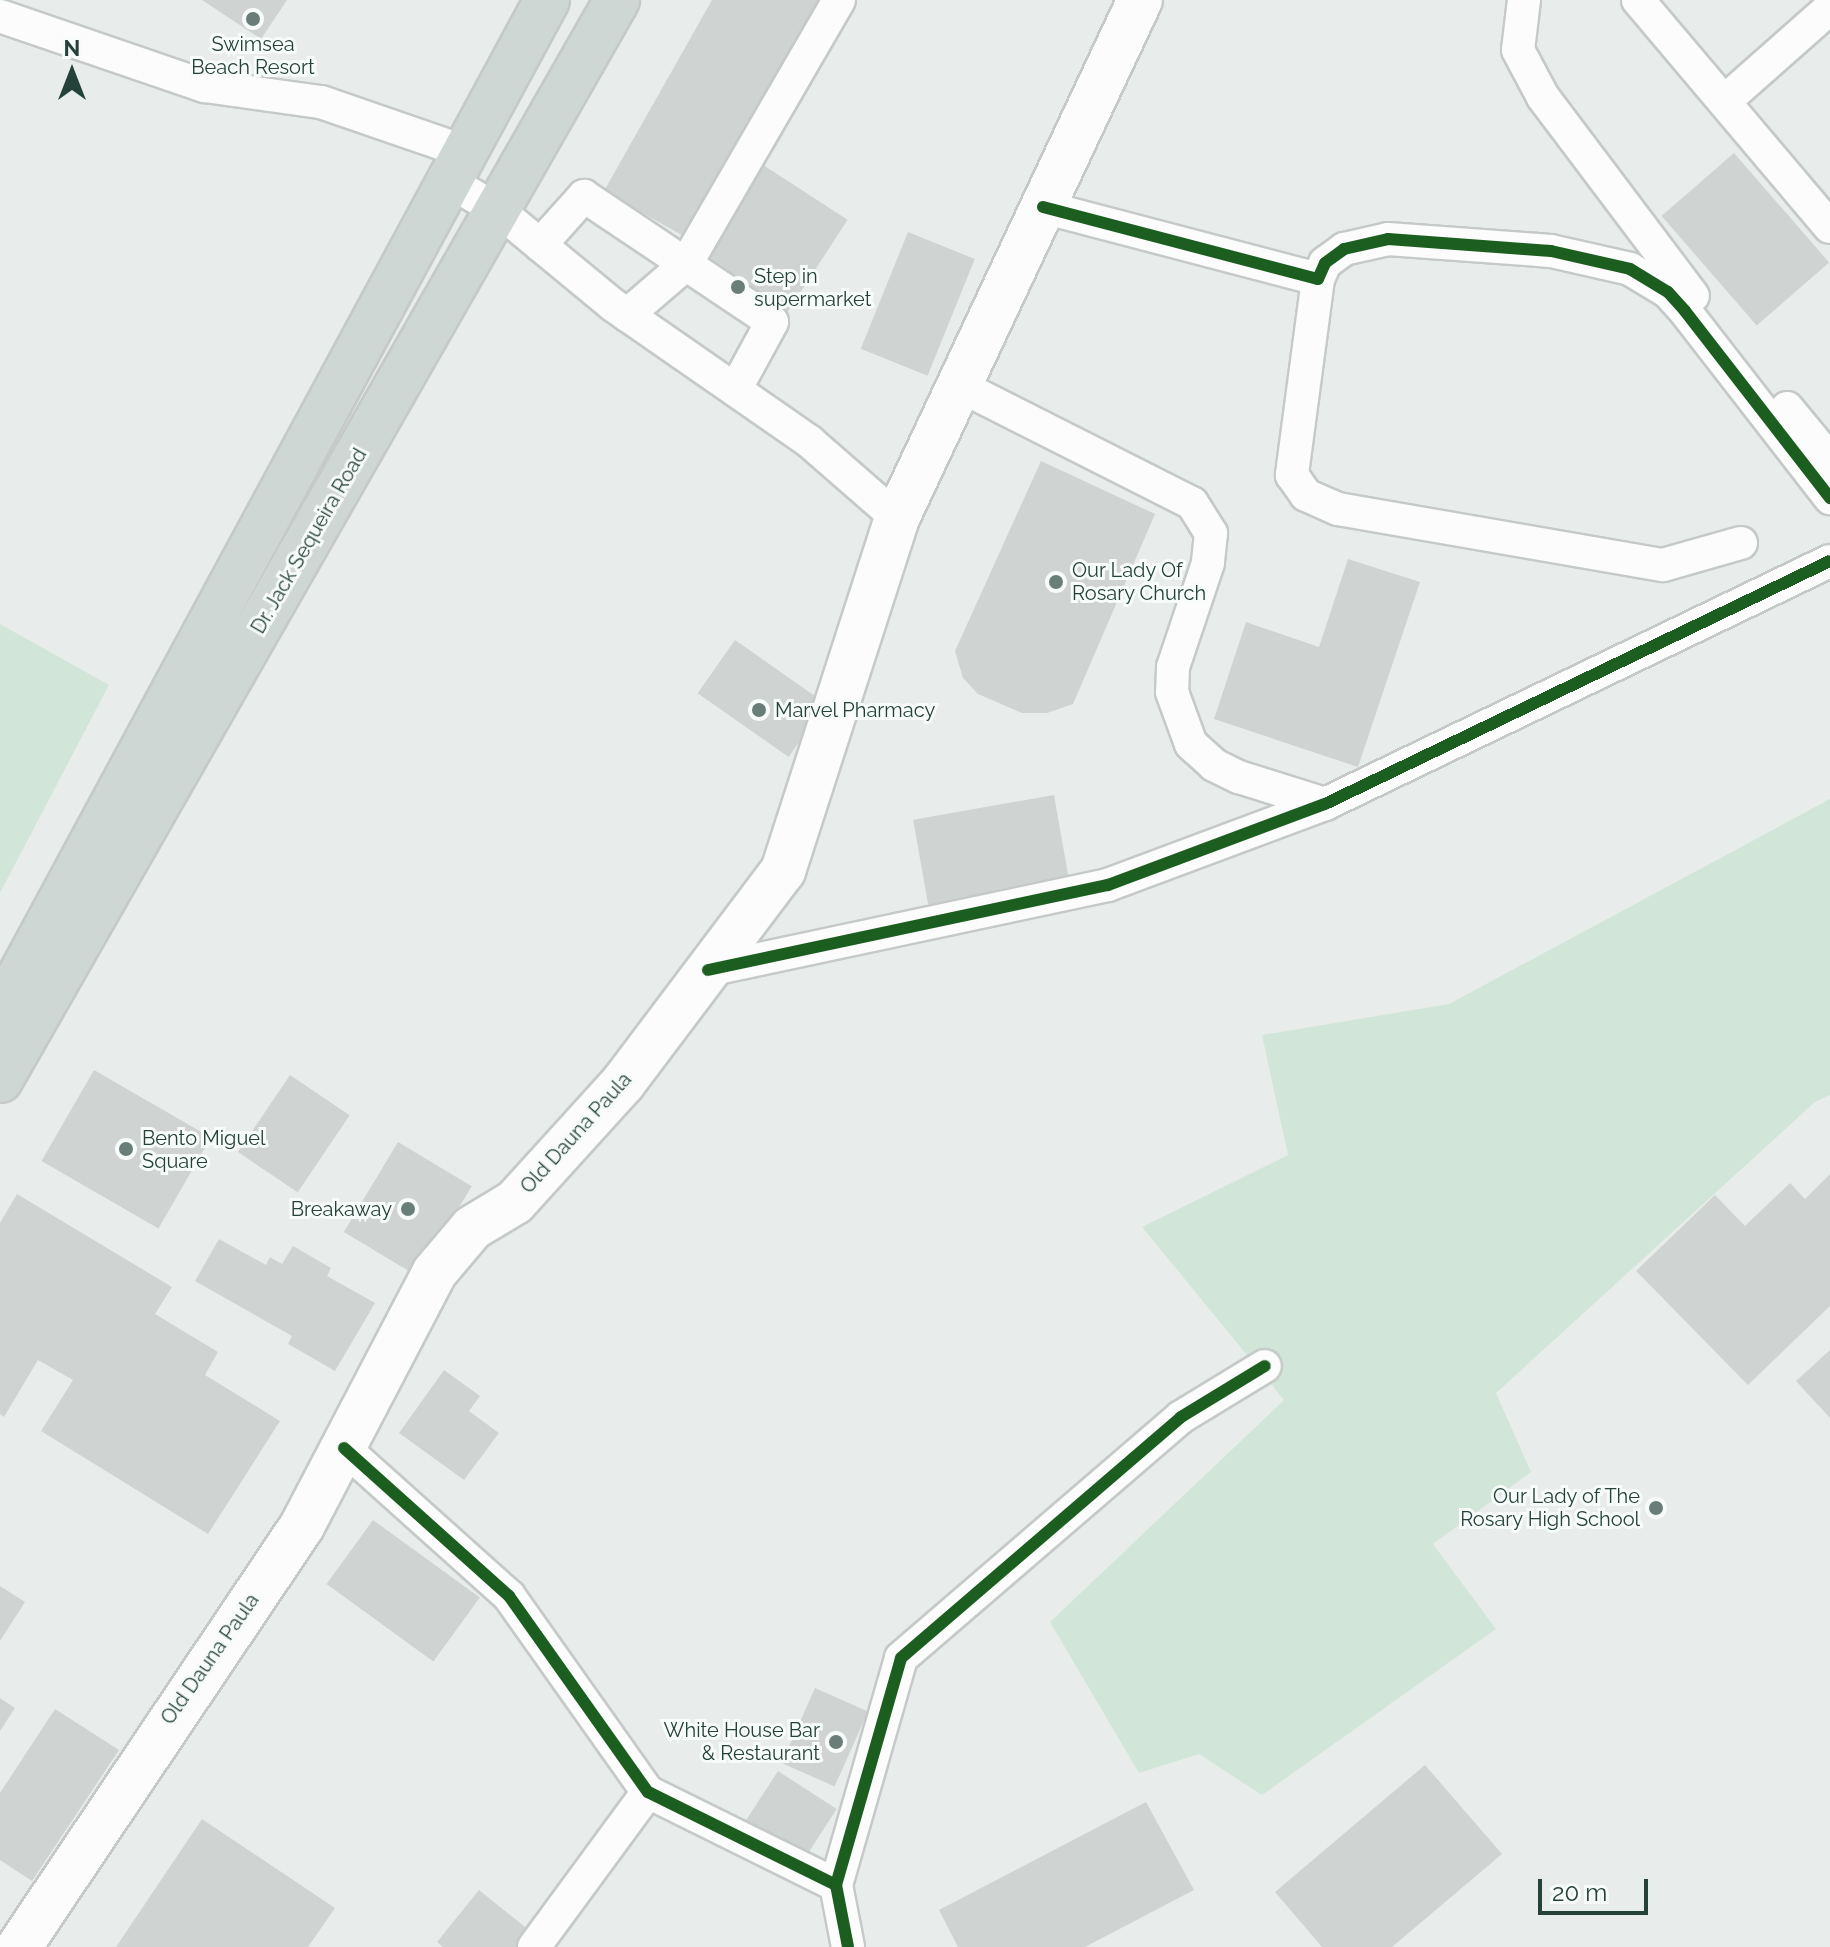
<!DOCTYPE html>
<style>
body{margin:0}
#map{position:relative;width:1830px;height:1947px;overflow:hidden;background:#e8edeb;font-family:Raleway,sans-serif}
div>[style]{position:absolute}
.green>*{inset:0;background:#d1e6d8}
.building>*{inset:0;background:#cfd4d2;transform-origin:0 0}
.roads{filter:drop-shadow(2px 0 #c5cac8) drop-shadow(-2px 0 #c5cac8) drop-shadow(0 2px #c5cac8) drop-shadow(0 -2px #c5cac8)}
.street>*{height:32px;margin:-16px;padding:0 16px;transform-origin:16px;border-radius:16px;background:#fcfcfc}
.secondary>*{height:44px;margin:-22px;padding:0 22px;transform-origin:22px;border-radius:22px;background:#fcfcfc}
.primary>*{height:44px;margin:-22px;padding:0 22px;transform-origin:22px;border-radius:22px;background:#cfd7d5}
.cycleway>*{height:12px;margin:-6px;padding:0 6px;transform-origin:6px;border-radius:6px;background:#1b5e20}
.dots>*{width:22px;height:22px;translate:-50% -50%;box-sizing:border-box;border:4px solid #f7fbf9;border-radius:50%}
span{translate:-50% -50%;white-space:nowrap;text-align:center;line-height:1.15;-webkit-text-stroke:6px #f7fbf9;paint-order:stroke}
.poi-label{font-size:20px;color:#24423a}
.left{translate:0 -50%;text-align:left}
.right{translate:-100% -50%;text-align:right}
.street-label{font-size:20px;color:#24423a}
.north{position:absolute;left:32px;top:32px;width:80px;height:80px;-webkit-text-stroke:6px #f7fbf9;paint-order:stroke;rotate:0deg;font-size:22px;font-weight:700;line-height:32px;text-align:center;color:#24423a}
.north::after{content:'';display:block;margin:auto;width:28px;height:36px;background:#24423a;clip-path:polygon(50% 0,100% 100%,50% 72%,0 100%)}
.scale{position:absolute;left:1538px;top:1879px;width:110px;height:36px;box-sizing:border-box;border:4px solid #24423a;border-top:0;padding-left:10px;font-size:24px;line-height:28px;white-space:nowrap;color:#24423a;-webkit-text-stroke:6px #f7fbf9;paint-order:stroke}
</style>
<div id="map">
<div class="green">
<div style="clip-path:polygon(0 624px,109px 685px,0 893px)"></div>
<div style="clip-path:polygon(1830px 799px,1830px 1095px,1815px 1102px,1496px 1393px,1531px 1472px,1433px 1544px,1496px 1629px,1262px 1795px,1199px 1754px,1139px 1773px,1050px 1622px,1284px 1400px,1142px 1227px,1288px 1155px,1262px 1035px,1449px 1004px)"></div>
</div>
<div class="building">
<div style="clip-path:polygon(202px 0,287px 0,261px 39px)"></div>
<div style="clip-path:polygon(712px 0,831px 0,694px 242px,604px 191px)"></div>
<div style="left:1734px;top:153px;width:145px;height:96px;rotate:49deg"></div>
<div style="left:757px;top:161px;width:108px;height:109px;rotate:33deg"></div>
<div style="left:908px;top:232px;width:72px;height:126px;rotate:22deg"></div>
<div style="clip-path:polygon(1041px 461px,1155px 514px,1073px 704px,1047px 713px,1022px 713px,978px 694px,963px 678px,955px 651px)"></div>
<div style="clip-path:polygon(1348px 559px,1420px 582px,1358px 767px,1214px 719px,1246px 622px,1319px 647px)"></div>
<div style="left:735px;top:640px;width:111px;height:65px;rotate:35deg"></div>
<div style="left:1054px;top:795px;width:86px;height:143px;rotate:80deg"></div>
<div style="left:94px;top:1070px;width:135px;height:105px;rotate:30deg"></div>
<div style="left:290px;top:1075px;width:72px;height:93px;rotate:34deg"></div>
<div style="left:398px;top:1142px;width:86px;height:105px;rotate:31deg"></div>
<div style="clip-path:polygon(1830px 1174px,1830px 1306px,1748px 1385px,1636px 1271px,1715px 1195px,1745px 1226px,1790px 1183px,1805px 1199px)"></div>
<div style="clip-path:polygon(17px 1194px,172px 1287px,155px 1314px,218px 1352px,205px 1375px,280px 1421px,208px 1534px,41px 1431px,73px 1380px,38px 1360px,4px 1417px,0 1414px,0 1223px)"></div>
<div style="clip-path:polygon(219px 1239px,266px 1265px,270px 1257px,282px 1264px,293px 1246px,331px 1268px,327px 1276px,375px 1303px,335px 1371px,288px 1344px,292px 1336px,195px 1281px)"></div>
<div style="clip-path:polygon(1830px 1350px,1830px 1418px,1796px 1381px)"></div>
<div style="clip-path:polygon(444px 1370px,480px 1396px,469px 1411px,499px 1433px,464px 1480px,399px 1433px)"></div>
<div style="left:373px;top:1520px;width:132px;height:79px;rotate:36deg"></div>
<div style="clip-path:polygon(0 1586px,25px 1602px,0 1641px)"></div>
<div style="left:815px;top:1688px;width:58px;height:82px;rotate:24deg"></div>
<div style="clip-path:polygon(0 1698px,15px 1708px,0 1731px)"></div>
<div style="clip-path:polygon(55px 1709px,119px 1750px,32px 1881px,0 1860px,0 1793px)"></div>
<div style="clip-path:polygon(1425px 1765px,1502px 1854px,1392px 1947px,1322px 1947px,1275px 1892px)"></div>
<div style="left:778px;top:1771px;width:70px;height:60px;rotate:33deg"></div>
<div style="clip-path:polygon(1146px 1802px,1194px 1890px,1085px 1947px,958px 1947px,939px 1910px)"></div>
<div style="clip-path:polygon(202px 1819px,335px 1908px,308px 1947px,116px 1947px)"></div>
<div style="clip-path:polygon(479px 1890px,530px 1931px,517px 1947px,443px 1947px,437px 1942px)"></div>
</div>
<div class="roads">
<div class="street">
<div style="left:1524px;top:0;width:50px;rotate:96.8deg"></div>
<div style="left:1518px;top:50px;width:53px;rotate:62deg"></div>
<div style="left:1543px;top:97px;width:249px;rotate:53deg"></div>
<div style="left:1638px;top:0;width:297px;rotate:49.8deg"></div>
<div style="left:0;top:16px;width:217px;rotate:18.9deg"></div>
<div style="left:205px;top:86px;width:117px;rotate:7.9deg"></div>
<div style="left:321px;top:102px;width:150px;rotate:19deg"></div>
<div style="left:1726px;top:100px;width:139px;rotate:-41.5deg"></div>
<div style="left:447px;top:180px;width:61px;rotate:30.8deg"></div>
<div style="left:499px;top:211px;width:148px;rotate:39.5deg"></div>
<div style="left:613px;top:305px;width:240px;rotate:34.8deg"></div>
<div style="left:810px;top:442px;width:116px;rotate:41.1deg"></div>
<div style="left:1043px;top:207px;width:284px;rotate:14.7deg"></div>
<div style="left:1318px;top:279px;width:17px;rotate:-66deg"></div>
<div style="left:1325px;top:263px;width:24px;rotate:-36deg"></div>
<div style="left:1344px;top:249px;width:45px;rotate:-12.8deg"></div>
<div style="left:1388px;top:239px;width:163px;rotate:4.2deg"></div>
<div style="left:1551px;top:251px;width:81px;rotate:12.8deg"></div>
<div style="left:1630px;top:269px;width:44px;rotate:31.2deg"></div>
<div style="left:1668px;top:292px;width:25px;rotate:48deg"></div>
<div style="left:1685px;top:311px;width:237px;rotate:52.2deg"></div>
<div style="left:540px;top:245px;width:66px;rotate:-48.1deg"></div>
<div style="left:584px;top:196px;width:226px;rotate:33.8deg"></div>
<div style="left:772px;top:322px;width:77px;rotate:118.6deg"></div>
<div style="left:1318px;top:279px;width:198px;rotate:97.6deg"></div>
<div style="left:1292px;top:475px;width:24px;rotate:55deg"></div>
<div style="left:1306px;top:495px;width:35px;rotate:24deg"></div>
<div style="left:1338px;top:509px;width:330px;rotate:9.8deg"></div>
<div style="left:1663px;top:565px;width:81px;rotate:-15.8deg"></div>
<div style="left:627px;top:315px;width:78px;rotate:-40.8deg"></div>
<div style="left:686px;top:264px;width:305px;rotate:-59.9deg"></div>
<div style="left:960px;top:386px;width:260px;rotate:26.8deg"></div>
<div style="left:1192px;top:503px;width:36px;rotate:58deg"></div>
<div style="left:1211px;top:533px;width:30px;rotate:96deg"></div>
<div style="left:1208px;top:563px;width:110px;rotate:108.6deg"></div>
<div style="left:1173px;top:667px;width:25px;rotate:92deg"></div>
<div style="left:1172px;top:692px;width:55px;rotate:69.9deg"></div>
<div style="left:1191px;top:744px;width:31px;rotate:42deg"></div>
<div style="left:1214px;top:765px;width:28px;rotate:26deg"></div>
<div style="left:1239px;top:777px;width:90px;rotate:17.4deg"></div>
<div style="left:1787px;top:408px;width:67px;rotate:50.4deg"></div>
<div style="left:708px;top:970px;width:409px;rotate:-12deg"></div>
<div style="left:1108px;top:885px;width:232px;rotate:-20.5deg"></div>
<div style="left:1325px;top:804px;width:560px;rotate:-25.7deg"></div>
<div style="left:344px;top:1448px;width:222px;rotate:41.9deg"></div>
<div style="left:509px;top:1596px;width:240px;rotate:54.7deg"></div>
<div style="left:648px;top:1792px;width:210px;rotate:26.3deg"></div>
<div style="left:836px;top:1885px;width:63px;rotate:79deg"></div>
<div style="left:836px;top:1885px;width:236px;rotate:-74deg"></div>
<div style="left:901px;top:1658px;width:369px;rotate:-40.7deg"></div>
<div style="left:1181px;top:1417px;width:98px;rotate:-31.3deg"></div>
<div style="left:534px;top:1947px;width:192px;rotate:-53.7deg"></div>
</div>
<div class="secondary">
<div style="left:19px;top:1947px;width:507px;rotate:-56.09deg"></div>
<div style="left:302px;top:1526px;width:285px;rotate:-62.4deg"></div>
<div style="left:434px;top:1273px;width:59px;rotate:-49.8deg"></div>
<div style="left:472px;top:1228px;width:50px;rotate:-31.2deg"></div>
<div style="left:515px;top:1202px;width:161px;rotate:-47.8deg"></div>
<div style="left:623px;top:1083px;width:266px;rotate:-53deg"></div>
<div style="left:783px;top:871px;width:371px;rotate:-72.1deg"></div>
<div style="left:897px;top:518px;width:572px;rotate:-64.87deg"></div>
</div>
<div class="primary">
<div style="left:0;top:1013px;width:1151px;rotate:-61.63deg"></div>
<div style="left:0;top:1080px;width:1244px;rotate:-60.26deg"></div>
</div>
</div>
<div class="cycleway">
<div style="left:1043px;top:207px;width:284px;rotate:14.7deg"></div>
<div style="left:1318px;top:279px;width:17px;rotate:-66deg"></div>
<div style="left:1325px;top:263px;width:24px;rotate:-36deg"></div>
<div style="left:1344px;top:249px;width:45px;rotate:-12.8deg"></div>
<div style="left:1388px;top:239px;width:163px;rotate:4.2deg"></div>
<div style="left:1551px;top:251px;width:81px;rotate:12.8deg"></div>
<div style="left:1630px;top:269px;width:44px;rotate:31.2deg"></div>
<div style="left:1668px;top:292px;width:25px;rotate:48deg"></div>
<div style="left:1685px;top:311px;width:237px;rotate:52.2deg"></div>
<div style="left:708px;top:970px;width:409px;rotate:-12deg"></div>
<div style="left:1108px;top:885px;width:232px;rotate:-20.5deg"></div>
<div style="left:1325px;top:804px;width:560px;rotate:-25.7deg"></div>
<div style="left:344px;top:1448px;width:222px;rotate:41.9deg"></div>
<div style="left:509px;top:1596px;width:240px;rotate:54.7deg"></div>
<div style="left:648px;top:1792px;width:210px;rotate:26.3deg"></div>
<div style="left:836px;top:1885px;width:63px;rotate:79deg"></div>
<div style="left:836px;top:1885px;width:236px;rotate:-74deg"></div>
<div style="left:901px;top:1658px;width:369px;rotate:-40.7deg"></div>
<div style="left:1181px;top:1417px;width:98px;rotate:-31.3deg"></div>
</div>
<div class="dots">
<div style="left:253px;top:19px;background:#697e78"></div>
<div style="left:738px;top:287px;background:#697e78"></div>
<div style="left:1056px;top:582px;background:#697e78"></div>
<div style="left:759px;top:710px;background:#697e78"></div>
<div style="left:126px;top:1149px;background:#697e78"></div>
<div style="left:408px;top:1209px;background:#697e78"></div>
<div style="left:1656px;top:1508px;background:#697e78"></div>
<div style="left:836px;top:1742px;background:#697e78"></div>
</div>
<div class="poi-label">
<span style="left:253px;top:56px">Swimsea<br>Beach Resort</span>
<span class="left" style="left:754px;top:288px">Step in<br>supermarket</span>
<span class="left" style="left:1072px;top:582px">Our Lady Of<br>Rosary Church</span>
<span class="left" style="left:775px;top:710px">Marvel Pharmacy</span>
<span class="left" style="left:142px;top:1150px">Bento Miguel<br>Square</span>
<span class="right" style="left:392px;top:1209px">Breakaway</span>
<span class="right" style="left:1640px;top:1508px">Our Lady of The<br>Rosary High School</span>
<span class="right" style="left:820px;top:1742px">White House Bar<br>&amp; Restaurant</span>
</div>
<div class="street-label">
<span style="left:309px;top:541px;rotate:-60deg">Dr. Jack Sequeira Road</span>
<span style="left:576px;top:1133px;rotate:-48deg">Old Dauna Paula</span>
<span style="left:210px;top:1659px;rotate:-55deg">Old Dauna Paula</span>
</div>
<div class="north">N</div>
<div class="scale">20 m</div>
</div>
